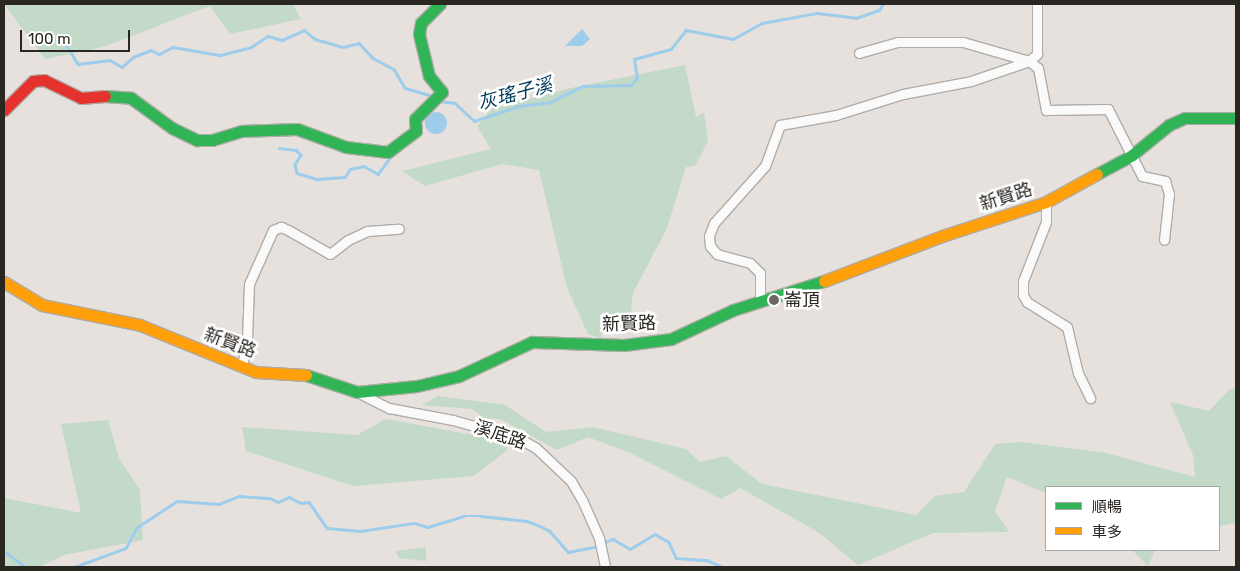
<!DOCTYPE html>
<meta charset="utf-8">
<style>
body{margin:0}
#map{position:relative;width:1240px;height:571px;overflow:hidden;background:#e6e1dc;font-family:Rubik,"Noto Sans TC",sans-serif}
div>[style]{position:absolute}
.green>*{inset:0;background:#c3dac8}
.water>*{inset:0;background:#9ecdec}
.round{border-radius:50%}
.stream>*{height:2.5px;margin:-1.25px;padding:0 1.25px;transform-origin:1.25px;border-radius:1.25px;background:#9ecdec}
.roads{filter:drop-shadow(1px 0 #b0aca8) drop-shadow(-1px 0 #b0aca8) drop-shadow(0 1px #b0aca8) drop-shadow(0 -1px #b0aca8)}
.street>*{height:9px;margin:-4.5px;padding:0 4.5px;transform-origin:4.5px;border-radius:4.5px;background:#fbfafa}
.fast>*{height:11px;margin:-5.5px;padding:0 5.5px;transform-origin:5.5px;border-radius:5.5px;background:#30b455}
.slow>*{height:11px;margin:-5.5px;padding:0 5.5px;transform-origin:5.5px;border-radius:5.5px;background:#ff9f0a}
.jam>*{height:11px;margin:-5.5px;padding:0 5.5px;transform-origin:5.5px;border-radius:5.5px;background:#e5322d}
.dots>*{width:14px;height:14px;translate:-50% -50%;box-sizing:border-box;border:2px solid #fff;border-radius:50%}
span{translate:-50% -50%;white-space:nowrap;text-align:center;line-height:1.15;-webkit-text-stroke:5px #fff;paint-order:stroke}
.street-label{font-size:18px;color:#2a2622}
.poi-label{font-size:18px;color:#2a2622}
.left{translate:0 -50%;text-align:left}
.water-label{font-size:19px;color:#003b5a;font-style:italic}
.frame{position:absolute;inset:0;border:5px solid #2a2622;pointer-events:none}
.legend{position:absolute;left:1045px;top:486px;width:175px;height:65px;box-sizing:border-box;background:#fff;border:1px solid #aaa8a7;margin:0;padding:6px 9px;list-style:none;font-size:15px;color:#2a2622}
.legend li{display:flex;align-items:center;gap:10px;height:25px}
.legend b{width:25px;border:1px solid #aaa8a7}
.scale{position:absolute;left:20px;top:30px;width:110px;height:22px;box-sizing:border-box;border:2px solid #2a2622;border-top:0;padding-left:6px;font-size:15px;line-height:18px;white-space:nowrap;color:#2a2622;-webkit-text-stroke:4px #fff;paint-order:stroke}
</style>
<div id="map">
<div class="green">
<div style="clip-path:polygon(4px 4px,293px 4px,301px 19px,230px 34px,210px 6px,103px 47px,45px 59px)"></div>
<div style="clip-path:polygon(685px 65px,696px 117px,704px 112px,708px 141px,696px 165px,686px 167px,667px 228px,633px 293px,630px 319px,602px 319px,601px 339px,588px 334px,567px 288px,539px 170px,502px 164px,425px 186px,402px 171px,491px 149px,477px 126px,492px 109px,571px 88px)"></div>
<div style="clip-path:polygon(1236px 388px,1236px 523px,1219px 526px,1219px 487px,1046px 487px,1046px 493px,1007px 477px,995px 511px,1009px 532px,933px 533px,858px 565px,818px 532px,740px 488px,721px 499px,630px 453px,588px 437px,557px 450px,500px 419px,483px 418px,472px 409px,422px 405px,438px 396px,505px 405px,546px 432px,593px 427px,686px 449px,700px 462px,726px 456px,762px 484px,916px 515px,935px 496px,964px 492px,995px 444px,1023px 442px,1106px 453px,1195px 477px,1193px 455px,1170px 402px,1209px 411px,1229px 390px)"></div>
<div style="clip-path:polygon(386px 419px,511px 442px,506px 451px,474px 476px,353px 486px,246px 451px,242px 427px,357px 435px)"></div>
<div style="clip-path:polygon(108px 420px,119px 458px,140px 490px,143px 540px,64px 555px,39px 567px,4px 567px,4px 498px,81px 513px,61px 424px)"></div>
<div style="clip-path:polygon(426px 547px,426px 561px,399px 558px,396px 551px)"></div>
<div style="clip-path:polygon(1132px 550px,1155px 550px,1148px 566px)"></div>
</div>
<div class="water">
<div style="clip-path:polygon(582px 29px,590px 39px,582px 46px,565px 46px)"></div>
<div class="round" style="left:425px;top:112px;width:22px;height:22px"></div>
</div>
<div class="stream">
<div style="left:65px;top:43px;width:25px;rotate:58deg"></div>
<div style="left:78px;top:64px;width:32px;rotate:-7deg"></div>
<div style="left:110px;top:60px;width:14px;rotate:30deg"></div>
<div style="left:122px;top:67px;width:15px;rotate:-42deg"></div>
<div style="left:133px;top:57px;width:19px;rotate:-21deg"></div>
<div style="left:151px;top:50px;width:9px;rotate:27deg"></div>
<div style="left:159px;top:54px;width:16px;rotate:-27deg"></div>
<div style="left:173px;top:47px;width:48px;rotate:9.7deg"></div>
<div style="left:220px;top:55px;width:32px;rotate:-14deg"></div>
<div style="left:251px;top:47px;width:20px;rotate:-33deg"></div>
<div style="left:268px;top:36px;width:15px;rotate:16deg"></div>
<div style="left:282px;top:40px;width:24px;rotate:-24deg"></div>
<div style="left:304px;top:30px;width:14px;rotate:39deg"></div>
<div style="left:315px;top:39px;width:29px;rotate:16deg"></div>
<div style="left:343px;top:47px;width:16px;rotate:-14deg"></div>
<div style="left:359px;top:43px;width:21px;rotate:47deg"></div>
<div style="left:373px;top:58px;width:24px;rotate:28deg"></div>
<div style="left:394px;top:69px;width:22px;rotate:60deg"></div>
<div style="left:405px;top:88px;width:26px;rotate:16deg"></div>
<div style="left:439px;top:101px;width:16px;rotate:7deg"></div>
<div style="left:455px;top:103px;width:26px;rotate:43deg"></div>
<div style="left:474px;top:121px;width:47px;rotate:-18.4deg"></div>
<div style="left:519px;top:106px;width:31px;rotate:-7deg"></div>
<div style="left:550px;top:102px;width:37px;rotate:-26deg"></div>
<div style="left:583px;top:86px;width:48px;rotate:-1.2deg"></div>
<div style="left:631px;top:85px;width:9px;rotate:-49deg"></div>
<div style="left:637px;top:78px;width:19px;rotate:-99deg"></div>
<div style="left:634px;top:59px;width:38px;rotate:-15deg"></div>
<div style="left:671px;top:49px;width:24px;rotate:-52deg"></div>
<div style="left:686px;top:30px;width:48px;rotate:10.8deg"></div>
<div style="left:733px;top:39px;width:33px;rotate:-29deg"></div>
<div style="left:762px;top:23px;width:56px;rotate:-10.3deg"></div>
<div style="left:817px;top:13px;width:39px;rotate:7deg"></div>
<div style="left:856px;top:18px;width:24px;rotate:-19deg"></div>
<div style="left:879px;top:10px;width:7px;rotate:-56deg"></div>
<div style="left:279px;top:148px;width:17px;rotate:7deg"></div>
<div style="left:296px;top:150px;width:7px;rotate:45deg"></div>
<div style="left:301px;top:155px;width:12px;rotate:121deg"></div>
<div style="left:295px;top:165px;width:8px;rotate:76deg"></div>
<div style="left:297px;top:173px;width:21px;rotate:17deg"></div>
<div style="left:317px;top:179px;width:28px;rotate:-4deg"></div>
<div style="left:345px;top:177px;width:9px;rotate:-58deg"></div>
<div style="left:350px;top:169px;width:14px;rotate:-12deg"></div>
<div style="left:364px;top:166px;width:16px;rotate:30deg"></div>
<div style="left:378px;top:174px;width:22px;rotate:-54deg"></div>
<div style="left:603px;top:543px;width:11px;rotate:-22deg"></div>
<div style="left:613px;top:539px;width:20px;rotate:30deg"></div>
<div style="left:630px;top:549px;width:29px;rotate:-31deg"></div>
<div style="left:655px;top:534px;width:16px;rotate:30deg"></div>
<div style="left:669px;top:542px;width:17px;rotate:66deg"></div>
<div style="left:676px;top:558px;width:31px;rotate:4deg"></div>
<div style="left:707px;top:560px;width:17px;rotate:24deg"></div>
<div style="left:4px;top:551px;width:27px;rotate:36deg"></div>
<div style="left:57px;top:567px;width:10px"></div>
<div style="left:74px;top:567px;width:55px;rotate:-20.1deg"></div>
<div style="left:126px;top:548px;width:22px;rotate:-63deg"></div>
<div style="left:136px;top:528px;width:49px;rotate:-33.4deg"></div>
<div style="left:177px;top:501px;width:42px;rotate:4.1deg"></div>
<div style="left:219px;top:504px;width:22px;rotate:-22deg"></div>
<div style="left:239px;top:496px;width:31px;rotate:4deg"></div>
<div style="left:270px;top:498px;width:9px;rotate:27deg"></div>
<div style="left:278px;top:502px;width:12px;rotate:-24deg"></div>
<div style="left:289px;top:497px;width:13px;rotate:27deg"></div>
<div style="left:301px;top:503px;width:8px;rotate:-7deg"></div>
<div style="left:309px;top:502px;width:32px;rotate:55deg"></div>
<div style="left:327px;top:528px;width:33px;rotate:5deg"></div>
<div style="left:360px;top:531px;width:55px;rotate:-8.4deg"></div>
<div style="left:414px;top:523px;width:15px;rotate:16deg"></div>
<div style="left:428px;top:527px;width:37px;rotate:-17deg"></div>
<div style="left:463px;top:516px;width:18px"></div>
<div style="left:481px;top:516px;width:46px;rotate:6.2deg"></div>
<div style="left:527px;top:521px;width:14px;rotate:21deg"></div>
<div style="left:540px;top:526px;width:11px;rotate:27deg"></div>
<div style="left:550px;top:531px;width:28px;rotate:49deg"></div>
<div style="left:568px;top:552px;width:31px;rotate:-11deg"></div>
</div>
<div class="roads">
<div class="street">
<div style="left:859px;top:53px;width:40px;rotate:-16deg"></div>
<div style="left:897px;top:42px;width:66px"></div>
<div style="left:963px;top:42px;width:69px;rotate:16.1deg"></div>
<div style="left:1029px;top:61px;width:11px;rotate:38deg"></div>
<div style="left:1038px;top:68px;width:43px;rotate:79.2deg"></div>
<div style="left:1046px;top:110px;width:62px;rotate:-0.9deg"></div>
<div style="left:1108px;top:109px;width:75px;rotate:63.1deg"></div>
<div style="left:1142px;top:176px;width:24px;rotate:12deg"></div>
<div style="left:1165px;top:181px;width:14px;rotate:73deg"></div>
<div style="left:1169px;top:194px;width:46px;rotate:96.2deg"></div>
<div style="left:1046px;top:202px;width:20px;rotate:90deg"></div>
<div style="left:1046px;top:222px;width:63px;rotate:111.3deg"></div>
<div style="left:1023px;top:281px;width:14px;rotate:90deg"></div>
<div style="left:1023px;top:295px;width:8px;rotate:60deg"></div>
<div style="left:1027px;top:302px;width:47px;rotate:32deg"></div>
<div style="left:1067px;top:327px;width:47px;rotate:76.6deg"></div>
<div style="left:1078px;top:373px;width:28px;rotate:64deg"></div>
<div style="left:760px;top:302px;width:29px;rotate:-90deg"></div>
<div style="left:760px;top:273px;width:14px;rotate:-135deg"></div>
<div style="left:750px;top:263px;width:34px;rotate:-165deg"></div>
<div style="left:717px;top:254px;width:11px;rotate:-131deg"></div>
<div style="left:710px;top:246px;width:10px;rotate:-96deg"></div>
<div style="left:709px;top:236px;width:14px;rotate:-69deg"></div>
<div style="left:714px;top:223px;width:76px;rotate:-48.2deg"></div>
<div style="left:765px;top:166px;width:44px;rotate:-69.9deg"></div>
<div style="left:780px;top:125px;width:57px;rotate:-10.1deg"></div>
<div style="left:836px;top:115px;width:70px;rotate:-17.4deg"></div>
<div style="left:903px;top:94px;width:69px;rotate:-10.8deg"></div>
<div style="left:971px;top:81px;width:61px;rotate:-19deg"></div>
<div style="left:1029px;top:61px;width:11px;rotate:-41deg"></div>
<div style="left:1037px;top:54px;width:50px;rotate:-90deg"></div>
<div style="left:242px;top:367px;width:28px;rotate:-80deg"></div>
<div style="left:247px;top:339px;width:55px;rotate:-87.9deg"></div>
<div style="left:249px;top:284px;width:59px;rotate:-66deg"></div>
<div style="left:273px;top:230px;width:9px;rotate:-21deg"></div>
<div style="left:281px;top:227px;width:8px;rotate:23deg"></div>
<div style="left:288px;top:230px;width:48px;rotate:29.7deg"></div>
<div style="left:330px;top:254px;width:23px;rotate:-38deg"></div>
<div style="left:348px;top:240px;width:21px;rotate:-25deg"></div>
<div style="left:367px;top:231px;width:32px;rotate:-4deg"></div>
<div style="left:357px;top:392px;width:36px;rotate:27deg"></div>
<div style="left:389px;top:408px;width:65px;rotate:10.6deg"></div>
<div style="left:453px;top:420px;width:70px;rotate:15.8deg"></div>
<div style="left:520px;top:439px;width:18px;rotate:29deg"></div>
<div style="left:536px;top:448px;width:48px;rotate:43.3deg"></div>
<div style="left:571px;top:481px;width:24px;rotate:60deg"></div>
<div style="left:583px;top:502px;width:39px;rotate:66deg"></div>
<div style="left:599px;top:538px;width:30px;rotate:78deg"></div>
</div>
<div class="fast">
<div style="left:105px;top:96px;width:26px;rotate:4deg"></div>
<div style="left:131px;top:98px;width:51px;rotate:36.2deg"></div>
<div style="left:172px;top:128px;width:28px;rotate:26deg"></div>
<div style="left:197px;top:140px;width:15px"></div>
<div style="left:212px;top:140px;width:30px;rotate:-17deg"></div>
<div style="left:241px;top:131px;width:56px;rotate:-2deg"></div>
<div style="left:297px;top:129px;width:52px;rotate:20.2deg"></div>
<div style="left:346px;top:147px;width:42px;rotate:6.8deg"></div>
<div style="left:388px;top:152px;width:35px;rotate:-37deg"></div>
<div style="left:416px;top:131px;width:12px;rotate:-95deg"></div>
<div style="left:415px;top:119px;width:38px;rotate:-45deg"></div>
<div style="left:442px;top:92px;width:21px;rotate:-129deg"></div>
<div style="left:429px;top:76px;width:43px;rotate:-103.4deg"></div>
<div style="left:419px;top:34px;width:11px;rotate:-80deg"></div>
<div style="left:421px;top:23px;width:27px;rotate:-45deg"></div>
<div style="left:1097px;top:174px;width:40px;rotate:-28deg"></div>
<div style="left:1132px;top:155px;width:48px;rotate:-39deg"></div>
<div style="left:1169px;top:125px;width:17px;rotate:-24deg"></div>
<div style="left:1185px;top:118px;width:51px"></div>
<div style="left:306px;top:375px;width:54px;rotate:18.4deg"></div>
<div style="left:357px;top:392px;width:60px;rotate:-5.7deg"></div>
<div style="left:417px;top:386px;width:43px;rotate:-13.4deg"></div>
<div style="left:459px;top:376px;width:81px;rotate:-25deg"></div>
<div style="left:532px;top:342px;width:92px;rotate:1.9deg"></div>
<div style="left:624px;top:345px;width:47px;rotate:-7.3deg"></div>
<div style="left:671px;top:339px;width:68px;rotate:-25.1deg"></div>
<div style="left:733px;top:310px;width:96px;rotate:-17.7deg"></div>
</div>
<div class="slow">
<div style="left:824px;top:281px;width:126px;rotate:-20.9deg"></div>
<div style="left:942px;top:236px;width:109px;rotate:-18.1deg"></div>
<div style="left:1046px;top:202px;width:58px;rotate:-28.8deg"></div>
<div style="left:4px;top:282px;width:44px;rotate:31.2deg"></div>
<div style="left:42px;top:305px;width:100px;rotate:11.5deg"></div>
<div style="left:140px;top:325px;width:125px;rotate:22.1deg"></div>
<div style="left:256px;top:372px;width:50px;rotate:3.4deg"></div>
</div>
<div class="jam">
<div style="left:4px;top:110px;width:41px;rotate:-45deg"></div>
<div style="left:33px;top:81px;width:11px;rotate:-5deg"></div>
<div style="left:44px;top:80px;width:41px;rotate:25.9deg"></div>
<div style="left:81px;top:98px;width:24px;rotate:-5deg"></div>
</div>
</div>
<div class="dots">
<div style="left:774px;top:300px;background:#6c6763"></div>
</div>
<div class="street-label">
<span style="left:1006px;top:197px;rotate:-18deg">新賢路</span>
<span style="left:629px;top:324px;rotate:-2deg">新賢路</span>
<span style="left:230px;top:343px;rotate:20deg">新賢路</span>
<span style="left:500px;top:435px;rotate:19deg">溪底路</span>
</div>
<div class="poi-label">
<span class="left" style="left:784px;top:300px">崙頂</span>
</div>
<div class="water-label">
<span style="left:515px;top:94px;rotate:-15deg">灰瑤子溪</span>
</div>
<div class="frame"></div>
<ul class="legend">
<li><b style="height:6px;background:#30b455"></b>順暢</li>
<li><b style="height:6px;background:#ff9f0a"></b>車多</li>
</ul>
<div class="scale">100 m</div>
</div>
